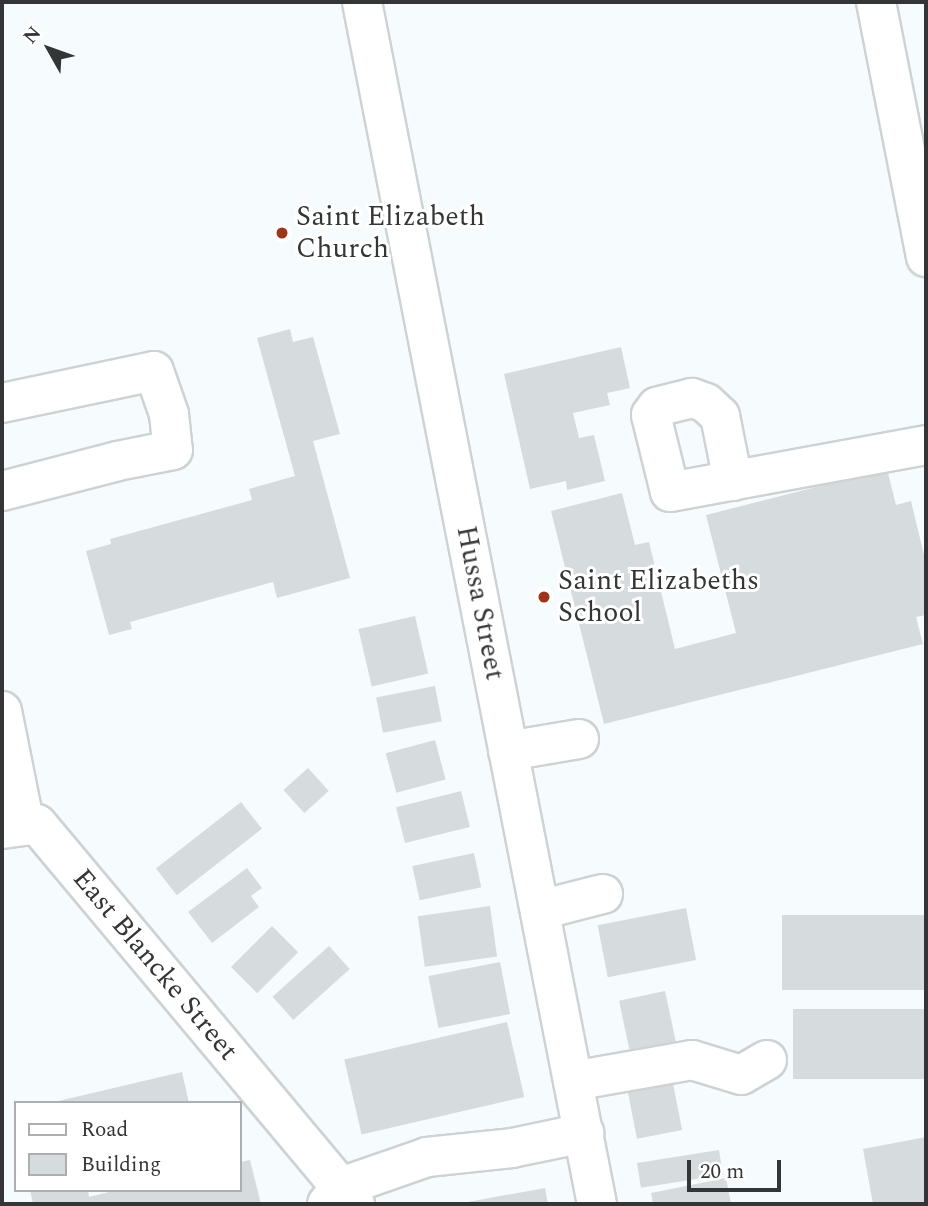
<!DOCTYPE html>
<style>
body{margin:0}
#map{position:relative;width:928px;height:1206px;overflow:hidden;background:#f6fcfd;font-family:Spectral,serif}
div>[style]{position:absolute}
.building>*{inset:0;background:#d6dcdd;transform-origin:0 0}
.roads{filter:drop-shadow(2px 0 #cdd3d4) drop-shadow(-2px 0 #cdd3d4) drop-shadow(0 2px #cdd3d4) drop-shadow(0 -2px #cdd3d4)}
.minor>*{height:38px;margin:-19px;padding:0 19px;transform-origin:19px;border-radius:19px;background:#fff}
.dots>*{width:19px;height:19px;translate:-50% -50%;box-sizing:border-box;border:4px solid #fff;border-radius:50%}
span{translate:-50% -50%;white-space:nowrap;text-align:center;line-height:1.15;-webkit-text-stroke:6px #fff;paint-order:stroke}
.poi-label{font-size:28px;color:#333536}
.left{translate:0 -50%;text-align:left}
.street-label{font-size:28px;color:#333536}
.frame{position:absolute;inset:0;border:4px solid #333536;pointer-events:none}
.legend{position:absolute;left:14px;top:1101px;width:228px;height:91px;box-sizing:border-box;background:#fff;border:2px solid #adaeaf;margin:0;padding:9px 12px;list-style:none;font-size:21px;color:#333536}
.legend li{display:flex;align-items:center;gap:14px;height:35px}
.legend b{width:35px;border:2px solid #adaeaf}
.north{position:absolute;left:14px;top:14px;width:70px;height:70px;-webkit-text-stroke:5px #fff;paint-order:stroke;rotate:310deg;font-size:19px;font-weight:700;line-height:28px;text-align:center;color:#333536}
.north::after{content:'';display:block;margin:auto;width:24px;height:32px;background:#333536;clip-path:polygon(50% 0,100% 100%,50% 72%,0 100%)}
.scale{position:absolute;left:687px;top:1160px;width:94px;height:32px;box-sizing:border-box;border:4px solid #333536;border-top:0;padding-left:9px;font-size:21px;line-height:24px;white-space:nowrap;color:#333536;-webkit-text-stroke:5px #fff;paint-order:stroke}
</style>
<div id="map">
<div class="building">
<div style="clip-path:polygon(290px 329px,293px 342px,313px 337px,340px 434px,313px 441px,350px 578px,277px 598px,273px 582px,130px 622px,132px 629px,109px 635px,86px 551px,111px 544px,110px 539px,252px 500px,249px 489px,295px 476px,257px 338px)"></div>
<div style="clip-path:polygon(621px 347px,630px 388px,607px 393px,610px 405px,573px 413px,579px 438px,594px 435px,605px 481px,567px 490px,566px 481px,530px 489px,504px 374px)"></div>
<div style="clip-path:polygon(887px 469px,896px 505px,911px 501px,926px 563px,926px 615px,916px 617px,923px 644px,604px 724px,551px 511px,622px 493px,635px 545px,649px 542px,675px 649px,736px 633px,706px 515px)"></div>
<div style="left:415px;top:616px;width:59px;height:58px;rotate:77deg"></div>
<div style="left:435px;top:686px;width:36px;height:60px;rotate:79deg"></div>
<div style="left:435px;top:740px;width:41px;height:51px;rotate:75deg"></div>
<div style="left:308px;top:768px;width:31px;height:33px;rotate:48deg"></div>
<div style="left:461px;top:791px;width:37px;height:67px;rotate:76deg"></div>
<div style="left:241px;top:802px;width:34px;height:108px;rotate:52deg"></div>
<div style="left:474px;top:853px;width:35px;height:63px;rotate:78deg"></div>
<div style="clip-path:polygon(247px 868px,262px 888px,251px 896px,259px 907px,212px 943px,188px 912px)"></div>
<div style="left:490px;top:906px;width:51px;height:73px;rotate:82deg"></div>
<div style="left:686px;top:908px;width:53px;height:90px;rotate:79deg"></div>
<div style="left:926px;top:915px;width:75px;height:144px;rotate:90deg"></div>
<div style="left:272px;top:926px;width:37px;height:58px;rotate:45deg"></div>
<div style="left:329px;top:946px;width:31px;height:76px;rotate:48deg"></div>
<div style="left:500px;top:962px;width:53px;height:73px;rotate:79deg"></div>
<div style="left:665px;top:991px;width:54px;height:47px;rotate:78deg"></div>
<div style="left:926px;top:1009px;width:70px;height:133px;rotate:90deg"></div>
<div style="left:507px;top:1022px;width:77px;height:167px;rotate:77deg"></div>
<div style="clip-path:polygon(182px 1072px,189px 1103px,54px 1103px,54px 1102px)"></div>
<div style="left:672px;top:1078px;width:53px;height:46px;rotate:79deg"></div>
<div style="clip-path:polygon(926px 1137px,926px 1204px,873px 1204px,863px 1149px)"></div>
<div style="left:719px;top:1150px;width:25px;height:83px;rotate:81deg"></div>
<div style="clip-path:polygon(250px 1160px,261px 1204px,33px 1204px,30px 1190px,88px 1190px,89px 1197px,117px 1190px,240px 1190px,240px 1162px)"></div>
<div style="clip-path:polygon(726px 1178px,731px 1204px,653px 1204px,651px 1193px)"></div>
<div style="clip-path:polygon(545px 1188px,548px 1204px,462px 1204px,462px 1203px)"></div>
</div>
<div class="roads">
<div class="minor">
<div style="left:362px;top:2px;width:1225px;rotate:78.94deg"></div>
<div style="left:876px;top:2px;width:260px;rotate:78.9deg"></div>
<div style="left:2px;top:403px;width:155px;rotate:-11.9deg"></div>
<div style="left:154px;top:371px;width:46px;rotate:70.8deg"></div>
<div style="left:169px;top:414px;width:36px;rotate:84deg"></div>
<div style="left:173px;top:450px;width:56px;rotate:168.7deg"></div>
<div style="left:118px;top:461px;width:120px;rotate:165.5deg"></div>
<div style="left:733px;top:481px;width:66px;rotate:-101.3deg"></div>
<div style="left:720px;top:416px;width:19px;rotate:-137deg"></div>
<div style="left:706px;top:403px;width:15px;rotate:-160deg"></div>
<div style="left:692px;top:398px;width:36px;rotate:166deg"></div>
<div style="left:657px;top:407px;width:10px;rotate:127deg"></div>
<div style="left:651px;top:415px;width:79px;rotate:76.1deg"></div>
<div style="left:670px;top:492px;width:260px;rotate:-10.4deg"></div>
<div style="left:2px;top:711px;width:117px;rotate:78.7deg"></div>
<div style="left:508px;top:751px;width:72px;rotate:-9.6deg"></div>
<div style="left:2px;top:829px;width:35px;rotate:-8deg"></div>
<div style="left:37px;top:824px;width:496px;rotate:50.1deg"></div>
<div style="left:540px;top:910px;width:65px;rotate:-14.3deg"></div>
<div style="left:573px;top:1081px;width:121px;rotate:-10deg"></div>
<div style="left:692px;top:1060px;width:51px;rotate:17deg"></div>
<div style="left:741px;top:1075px;width:30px;rotate:-30deg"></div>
<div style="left:327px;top:1204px;width:22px;rotate:-51deg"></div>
<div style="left:341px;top:1187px;width:91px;rotate:-19.2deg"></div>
<div style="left:427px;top:1157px;width:85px;rotate:-6deg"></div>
<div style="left:512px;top:1148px;width:74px;rotate:-11.8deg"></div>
</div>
</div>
<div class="dots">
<div style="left:282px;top:233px;background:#9d351a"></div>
<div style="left:544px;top:597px;background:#9d351a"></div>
</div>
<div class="poi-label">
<span class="left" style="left:296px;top:233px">Saint Elizabeth<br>Church</span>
<span class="left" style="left:558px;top:597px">Saint Elizabeths<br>School</span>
</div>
<div class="street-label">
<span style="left:480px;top:603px;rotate:79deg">Hussa Street</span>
<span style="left:155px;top:965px;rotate:50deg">East Blancke Street</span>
</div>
<div class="frame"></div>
<ul class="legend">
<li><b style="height:9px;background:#fff"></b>Road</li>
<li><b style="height:19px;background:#d6dcdd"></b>Building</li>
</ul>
<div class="north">N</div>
<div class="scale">20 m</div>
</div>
